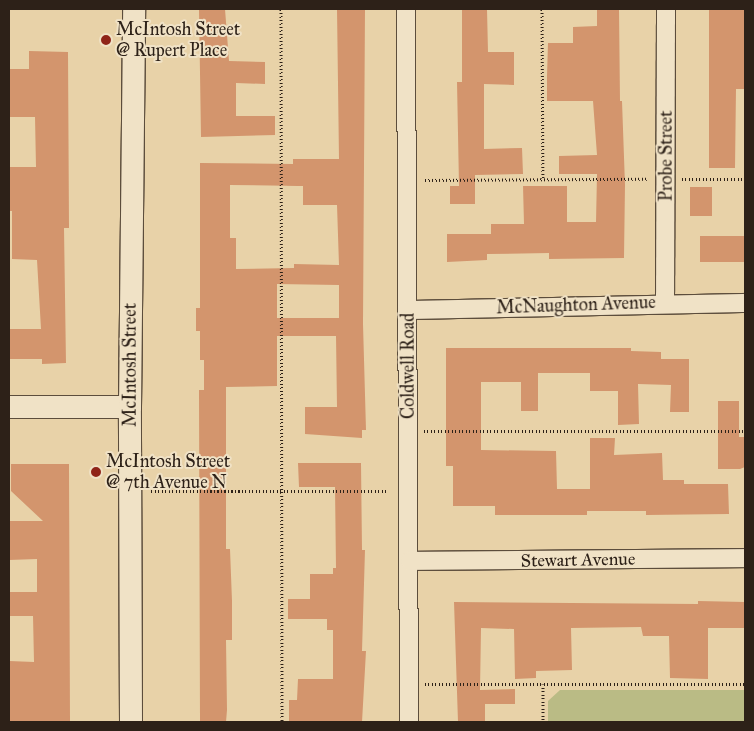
<!DOCTYPE html>
<style>
body{margin:0}
#map{position:relative;width:754px;height:731px;overflow:hidden;background:#e8d2a8;font-family:"IM FELL Great Primer",serif}
div>[style]{position:absolute}
.green>*{inset:0;background:#babb85}
.building>*{inset:0;background:#d3956d;transform-origin:0 0}
.path>*{height:3px;margin-top:-1.5px;transform-origin:0;background:repeating-linear-gradient(90deg,#2d2118 0 1px,transparent 0 3.5px)}
.roads{filter:drop-shadow(1px 0 #5c4d3c) drop-shadow(-1px 0 #5c4d3c) drop-shadow(0 1px #5c4d3c) drop-shadow(0 -1px #5c4d3c)}
.minor>*{height:18px;margin:-9px;padding:0 9px;transform-origin:9px;border-radius:9px;background:#f0e2c6}
.tertiary>*{height:22px;margin:-11px;padding:0 11px;transform-origin:11px;border-radius:11px;background:#f0e2c6}
.dots>*{width:14px;height:14px;translate:-50% -50%;box-sizing:border-box;border:2px solid #f0e2c6;border-radius:50%}
span{translate:-50% -50%;white-space:nowrap;text-align:center;line-height:1.15;-webkit-text-stroke:4px #f0e2c6;paint-order:stroke}
.poi-label{font-size:18px;color:#2d2118}
.left{translate:0 -50%;text-align:left}
.street-label{font-size:18px;color:#2d2118}
.frame{position:absolute;inset:0;border:10px solid #2d2118;pointer-events:none}
</style>
<div id="map">
<div class="green">
<div style="clip-path:polygon(560px 690px,745px 690px,745px 722px,548px 722px,548px 701px)"></div>
</div>
<div class="building">
<div style="clip-path:polygon(199px 9px,225px 9px,229px 61px,265px 62px,265px 84px,236px 83px,236px 116px,275px 116px,275px 135px,201px 137px)"></div>
<div style="clip-path:polygon(evenodd,337px 9px,365px 9px,363px 324px,366px 430px,362px 430px,362px 438px,305px 434px,305px 407px,337px 407px,336px 336px,277px 336px,277px 386px,226px 387px,226px 549px,230px 549px,232px 601px,232px 640px,226px 640px,227px 710px,226px 722px,200px 722px,199px 390px,204px 390px,204px 360px,200px 360px,200px 331px,196px 331px,196px 308px,200px 308px,200px 163px,293px 164px,293px 159px,339px 159px,337px 9px,230px 185px,303px 186px,303px 205px,337px 205px,339px 265px,294px 264px,294px 268px,236px 269px,236px 238px,230px 238px,230px 185px,337px 9px,277px 284px,339px 285px,339px 318px,277px 318px,277px 284px)"></div>
<div style="clip-path:polygon(462px 9px,487px 9px,488px 52px,514px 52px,514px 85px,484px 84px,484px 149px,522px 148px,523px 174px,475px 175px,475px 204px,450px 204px,450px 186px,459px 186px,457px 82px,462px 82px)"></div>
<div style="clip-path:polygon(597px 9px,619px 9px,620px 101px,622px 101px,625px 185px,624px 258px,549px 259px,549px 253px,487px 254px,487px 260px,447px 262px,447px 234px,491px 234px,491px 224px,524px 224px,523px 186px,567px 186px,567px 222px,596px 222px,597px 174px,559px 174px,559px 156px,597px 155px,593px 101px,547px 101px,547px 76px,548px 43px,573px 43px,573px 27px,597px 26px)"></div>
<div style="clip-path:polygon(709px 9px,745px 9px,745px 89px,736px 89px,735px 168px,709px 168px)"></div>
<div style="clip-path:polygon(29px 51px,68px 52px,69px 228px,64px 228px,66px 363px,42px 364px,42px 359px,9px 359px,9px 329px,41px 329px,37px 260px,12px 259px,12px 211px,9px 211px,9px 167px,36px 167px,35px 117px,9px 117px,9px 69px,29px 69px)"></div>
<div style="left:690px;top:187px;width:22px;height:29px"></div>
<div style="left:700px;top:236px;width:45px;height:26px"></div>
<div style="clip-path:polygon(446px 348px,631px 348px,631px 351px,661px 352px,661px 359px,689px 359px,689px 412px,670px 412px,671px 385px,638px 384px,639px 424px,618px 425px,618px 391px,590px 391px,590px 373px,538px 373px,538px 411px,521px 411px,521px 382px,481px 382px,481px 450px,556px 451px,557px 489px,590px 489px,590px 438px,615px 438px,614px 455px,662px 453px,663px 480px,684px 480px,684px 484px,728px 484px,729px 514px,646px 515px,646px 511px,587px 511px,587px 515px,495px 515px,495px 506px,453px 506px,453px 466px,446px 466px)"></div>
<div style="clip-path:polygon(718px 401px,739px 401px,739px 437px,745px 437px,745px 467px,740px 469px,718px 469px)"></div>
<div style="clip-path:polygon(298px 463px,361px 463px,362px 550px,365px 550px,362px 651px,366px 651px,362px 722px,289px 722px,289px 700px,297px 700px,298px 679px,333px 679px,333px 630px,327px 630px,327px 619px,288px 619px,288px 599px,310px 599px,310px 574px,333px 574px,333px 568px,336px 568px,335px 487px,299px 487px)"></div>
<div style="clip-path:polygon(11px 464px,69px 464px,70px 722px,9px 722px,9px 661px,34px 662px,33px 616px,9px 616px,9px 592px,37px 592px,37px 559px,9px 560px,9px 521px,43px 521px,11px 491px)"></div>
<div style="clip-path:polygon(698px 601px,745px 602px,745px 628px,708px 628px,708px 679px,670px 678px,669px 636px,643px 636px,641px 627px,571px 628px,572px 670px,536px 671px,536px 678px,515px 679px,514px 629px,481px 628px,480px 690px,515px 689px,515px 704px,485px 704px,485px 722px,458px 722px,454px 602px,698px 604px)"></div>
</div>
<div class="path">
<div style="left:281px;top:9px;width:713px;rotate:89.92deg"></div>
<div style="left:542px;top:9px;width:171px;rotate:89.7deg"></div>
<div style="left:682px;top:179px;width:63px"></div>
<div style="left:425px;top:180px;width:224px;rotate:-0.3deg"></div>
<div style="left:424px;top:431px;width:321px"></div>
<div style="left:151px;top:491px;width:238px"></div>
<div style="left:425px;top:684px;width:320px"></div>
<div style="left:543px;top:684px;width:38px;rotate:90deg"></div>
</div>
<div class="roads">
<div class="minor">
<div style="left:406px;top:9px;width:713px;rotate:89.76deg"></div>
<div style="left:665px;top:303px;width:294px;rotate:-89.8deg"></div>
<div style="left:408px;top:310px;width:337px;rotate:-1.2deg"></div>
<div style="left:410px;top:561px;width:335px;rotate:-0.5deg"></div>
</div>
<div class="tertiary">
<div style="left:9px;top:407px;width:121px"></div>
<div style="left:131px;top:722px;width:315px;rotate:-90.2deg"></div>
<div style="left:130px;top:407px;width:398px;rotate:-89.4deg"></div>
</div>
</div>
<div class="dots">
<div style="left:106px;top:40px;background:#8f2418"></div>
<div style="left:96px;top:472px;background:#8f2418"></div>
</div>
<div class="poi-label">
<span class="left" style="left:116px;top:40px">McIntosh Street<br>@ Rupert Place</span>
<span class="left" style="left:106px;top:472px">McIntosh Street<br>@ 7th Avenue N</span>
</div>
<div class="street-label">
<span style="left:666px;top:156px;rotate:-90deg">Probe Street</span>
<span style="left:576px;top:305px;rotate:-2deg">McNaughton Avenue</span>
<span style="left:130px;top:365px;rotate:-90deg">McIntosh Street</span>
<span style="left:408px;top:366px;rotate:-90deg">Coldwell Road</span>
<span style="left:578px;top:560px;rotate:-1deg">Stewart Avenue</span>
</div>
<div class="frame"></div>
</div>
